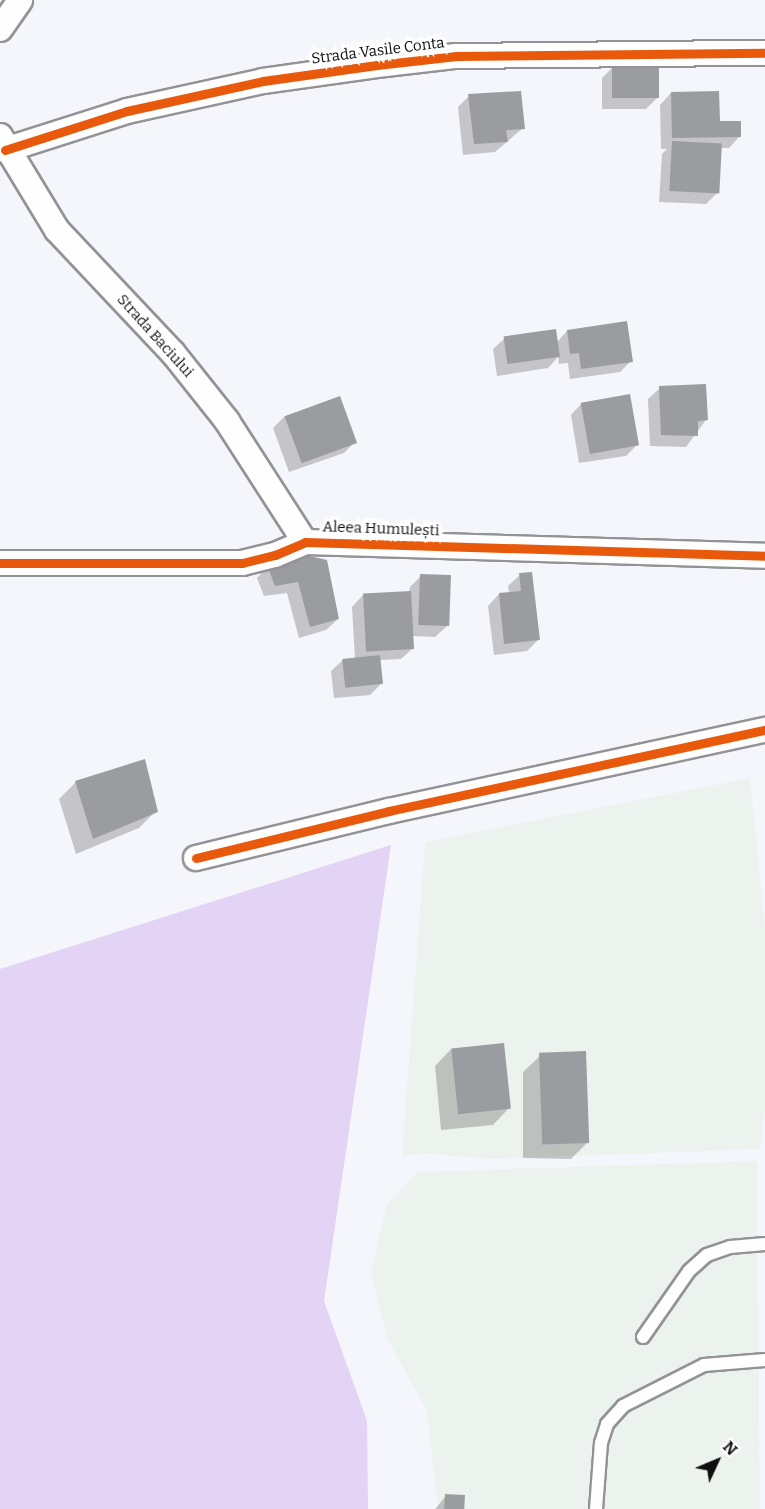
<!DOCTYPE html>
<meta charset="utf-8">
<style>
body{margin:0}
#map{position:relative;width:765px;height:1509px;overflow:hidden;background:#f5f6fc;font-family:Bitter,serif}
div>[style]{position:absolute}
.industrial>*{inset:0;background:#ecf2ee}
.green>*{inset:0;background:#e3d3f4}
.shadow>*{inset:0;background:#0003}
.building>*{inset:0;background:#9a9ca0;transform-origin:0 0}
.roads{filter:drop-shadow(2px 0 #939396) drop-shadow(-2px 0 #939396) drop-shadow(0 2px #939396) drop-shadow(0 -2px #939396)}
.lane>*{height:12px;margin:-6px;padding:0 6px;transform-origin:6px;border-radius:6px;background:#fefeff}
.street>*{height:24px;margin:-12px;padding:0 12px;transform-origin:12px;border-radius:12px;background:#fefeff}
.cycleway>*{height:9px;margin:-4.5px;padding:0 4.5px;transform-origin:4.5px;border-radius:4.5px;background:#e8590c}
span{translate:-50% -50%;white-space:nowrap;text-align:center;line-height:1.15;-webkit-text-stroke:6px #fff;paint-order:stroke}
.street-label{font-size:15px;color:#0f0f0f}
.north{position:absolute;left:687px;top:1431px;width:60px;height:60px;-webkit-text-stroke:4px #fff;paint-order:stroke;rotate:46deg;font-size:16px;font-weight:700;line-height:24px;text-align:center;color:#0f0f0f}
.north::after{content:'';display:block;margin:auto;width:21px;height:27px;background:#0f0f0f;clip-path:polygon(50% 0,100% 100%,50% 72%,0 100%)}
</style>
<div id="map">
<div class="industrial">
<div style="clip-path:polygon(750px 778px,765px 928px,765px 1110px,760px 1149px,490px 1159px,424px 1153px,402px 1156px,425px 842px)"></div>
<div style="clip-path:polygon(757px 1161px,760px 1509px,438px 1509px,427px 1411px,388px 1340px,371px 1274px,386px 1206px,418px 1172px)"></div>
</div>
<div class="green">
<div style="clip-path:polygon(391px 845px,324px 1301px,367px 1421px,368px 1509px,0 1509px,0 969px)"></div>
</div>
<div class="shadow">
<div style="clip-path:polygon(613px 67px,657px 98px,646px 109px,602px 109px,602px 78px)"></div>
<div style="clip-path:polygon(671px 93px,740px 136px,729px 148px,720px 148px,717px 193px,706px 204px,659px 202px,662px 154px,667px 149px,661px 149px,660px 105px)"></div>
<div style="clip-path:polygon(469px 96px,523px 128px,495px 152px,463px 155px,458px 107px)"></div>
<div style="clip-path:polygon(567px 331px,631px 361px,620px 372px,570px 379px,568px 363px,559px 364px,558px 357px,548px 368px,497px 376px,493px 349px,505px 338px,557px 342px)"></div>
<div style="clip-path:polygon(660px 388px,706px 420px,686px 447px,650px 446px,648px 399px)"></div>
<div style="clip-path:polygon(582px 403px,637px 445px,626px 456px,579px 463px,571px 415px)"></div>
<div style="clip-path:polygon(285px 416px,355px 442px,344px 453px,289px 472px,273px 428px)"></div>
<div style="clip-path:polygon(296px 555px,338px 619px,326px 630px,299px 638px,287px 593px,264px 596px,257px 578px,268px 566px)"></div>
<div style="clip-path:polygon(520px 575px,538px 640px,527px 651px,494px 655px,488px 606px,499px 594px,509px 593px,508px 586px)"></div>
<div style="clip-path:polygon(421px 576px,447px 626px,435px 637px,412px 636px,413px 648px,401px 659px,379px 660px,381px 684px,370px 695px,334px 698px,331px 671px,343px 660px,355px 659px,352px 607px,363px 595px,409px 593px,410px 587px)"></div>
<div style="clip-path:polygon(76px 782px,156px 811px,139px 828px,76px 854px,59px 799px)"></div>
<div style="clip-path:polygon(451px 1049px,509px 1108px,493px 1125px,441px 1130px,435px 1066px)"></div>
<div style="clip-path:polygon(540px 1056px,587px 1143px,571px 1159px,523px 1158px,523px 1072px)"></div>
<div style="clip-path:polygon(446px 1496px,463px 1509px,435px 1509px)"></div>
</div>
<div class="building">
<div style="left:612px;top:66px;width:47px;height:32px"></div>
<div style="clip-path:polygon(521px 91px,525px 129px,506px 130px,508px 142px,474px 144px,468px 94px)"></div>
<div style="clip-path:polygon(719px 91px,720px 121px,741px 121px,741px 137px,672px 138px,671px 92px)"></div>
<div style="left:672px;top:141px;width:50px;height:50px;rotate:3deg"></div>
<div style="clip-path:polygon(627px 321px,633px 362px,581px 369px,579px 353px,570px 354px,567px 330px)"></div>
<div style="left:556px;top:329px;width:28px;height:53px;rotate:82deg"></div>
<div style="clip-path:polygon(706px 384px,708px 420px,698px 421px,698px 436px,661px 435px,659px 386px)"></div>
<div style="left:630px;top:394px;width:52px;height:50px;rotate:80deg"></div>
<div style="left:340px;top:396px;width:50px;height:59px;rotate:70deg"></div>
<div style="clip-path:polygon(296px 553px,327px 560px,339px 619px,310px 627px,298px 582px,275px 586px,267px 565px)"></div>
<div style="clip-path:polygon(532px 572px,540px 640px,504px 644px,499px 593px,521px 591px,519px 573px)"></div>
<div style="left:420px;top:574px;width:31px;height:51px;rotate:2deg"></div>
<div style="left:411px;top:591px;width:58px;height:48px;rotate:87deg"></div>
<div style="left:380px;top:655px;width:29px;height:38px;rotate:84deg"></div>
<div style="clip-path:polygon(145px 759px,158px 812px,93px 839px,75px 781px)"></div>
<div style="left:504px;top:1043px;width:66px;height:53px;rotate:84deg"></div>
<div style="left:586px;top:1051px;width:92px;height:47px;rotate:88deg"></div>
<div style="left:445px;top:1494px;width:20px;height:15px;rotate:3deg"></div>
</div>
<div class="roads">
<div class="lane">
<div style="left:643px;top:1337px;width:80px;rotate:-55.1deg"></div>
<div style="left:689px;top:1271px;width:24px;rotate:-42deg"></div>
<div style="left:707px;top:1255px;width:24px;rotate:-19deg"></div>
<div style="left:730px;top:1247px;width:35px;rotate:-5deg"></div>
<div style="left:596px;top:1509px;width:66px;rotate:-85.7deg"></div>
<div style="left:601px;top:1443px;width:20px;rotate:-72deg"></div>
<div style="left:607px;top:1424px;width:24px;rotate:-48deg"></div>
<div style="left:623px;top:1406px;width:91px;rotate:-26.8deg"></div>
<div style="left:704px;top:1365px;width:61px;rotate:-4.7deg"></div>
</div>
<div class="street">
<div style="left:0;top:29px;width:35px;rotate:-55deg"></div>
<div style="left:0;top:136px;width:110px;rotate:58.8deg"></div>
<div style="left:57px;top:230px;width:169px;rotate:46.7deg"></div>
<div style="left:173px;top:353px;width:87px;rotate:51.5deg"></div>
<div style="left:227px;top:421px;width:144px;rotate:57.2deg"></div>
<div style="left:5px;top:150px;width:128px;rotate:-17.7deg"></div>
<div style="left:127px;top:111px;width:139px;rotate:-12.4deg"></div>
<div style="left:263px;top:81px;width:115px;rotate:-8deg"></div>
<div style="left:377px;top:65px;width:80px;rotate:-6.5deg"></div>
<div style="left:456px;top:56px;width:309px;rotate:-0.6deg"></div>
<div style="left:0;top:563px;width:242px"></div>
<div style="left:242px;top:563px;width:34px;rotate:-14deg"></div>
<div style="left:275px;top:555px;width:33px;rotate:-23deg"></div>
<div style="left:305px;top:542px;width:460px;rotate:1.7deg"></div>
<div style="left:196px;top:858px;width:199px;rotate:-13.7deg"></div>
<div style="left:389px;top:811px;width:385px;rotate:-12.2deg"></div>
</div>
</div>
<div class="cycleway">
<div style="left:5px;top:150px;width:128px;rotate:-17.7deg"></div>
<div style="left:127px;top:111px;width:139px;rotate:-12.4deg"></div>
<div style="left:263px;top:81px;width:115px;rotate:-8deg"></div>
<div style="left:377px;top:65px;width:80px;rotate:-6.5deg"></div>
<div style="left:456px;top:56px;width:309px;rotate:-0.6deg"></div>
<div style="left:0;top:563px;width:242px"></div>
<div style="left:242px;top:563px;width:34px;rotate:-14deg"></div>
<div style="left:275px;top:555px;width:33px;rotate:-23deg"></div>
<div style="left:305px;top:542px;width:460px;rotate:1.7deg"></div>
<div style="left:196px;top:858px;width:199px;rotate:-13.7deg"></div>
<div style="left:389px;top:811px;width:385px;rotate:-12.2deg"></div>
</div>
<div class="street-label">
<span style="left:378px;top:51px;rotate:-7deg">Strada Vasile Conta</span>
<span style="left:155px;top:336px;rotate:48deg">Strada Baciului</span>
<span style="left:381px;top:529px;rotate:2deg">Aleea Humulești</span>
</div>
<div class="north">N</div>
</div>
